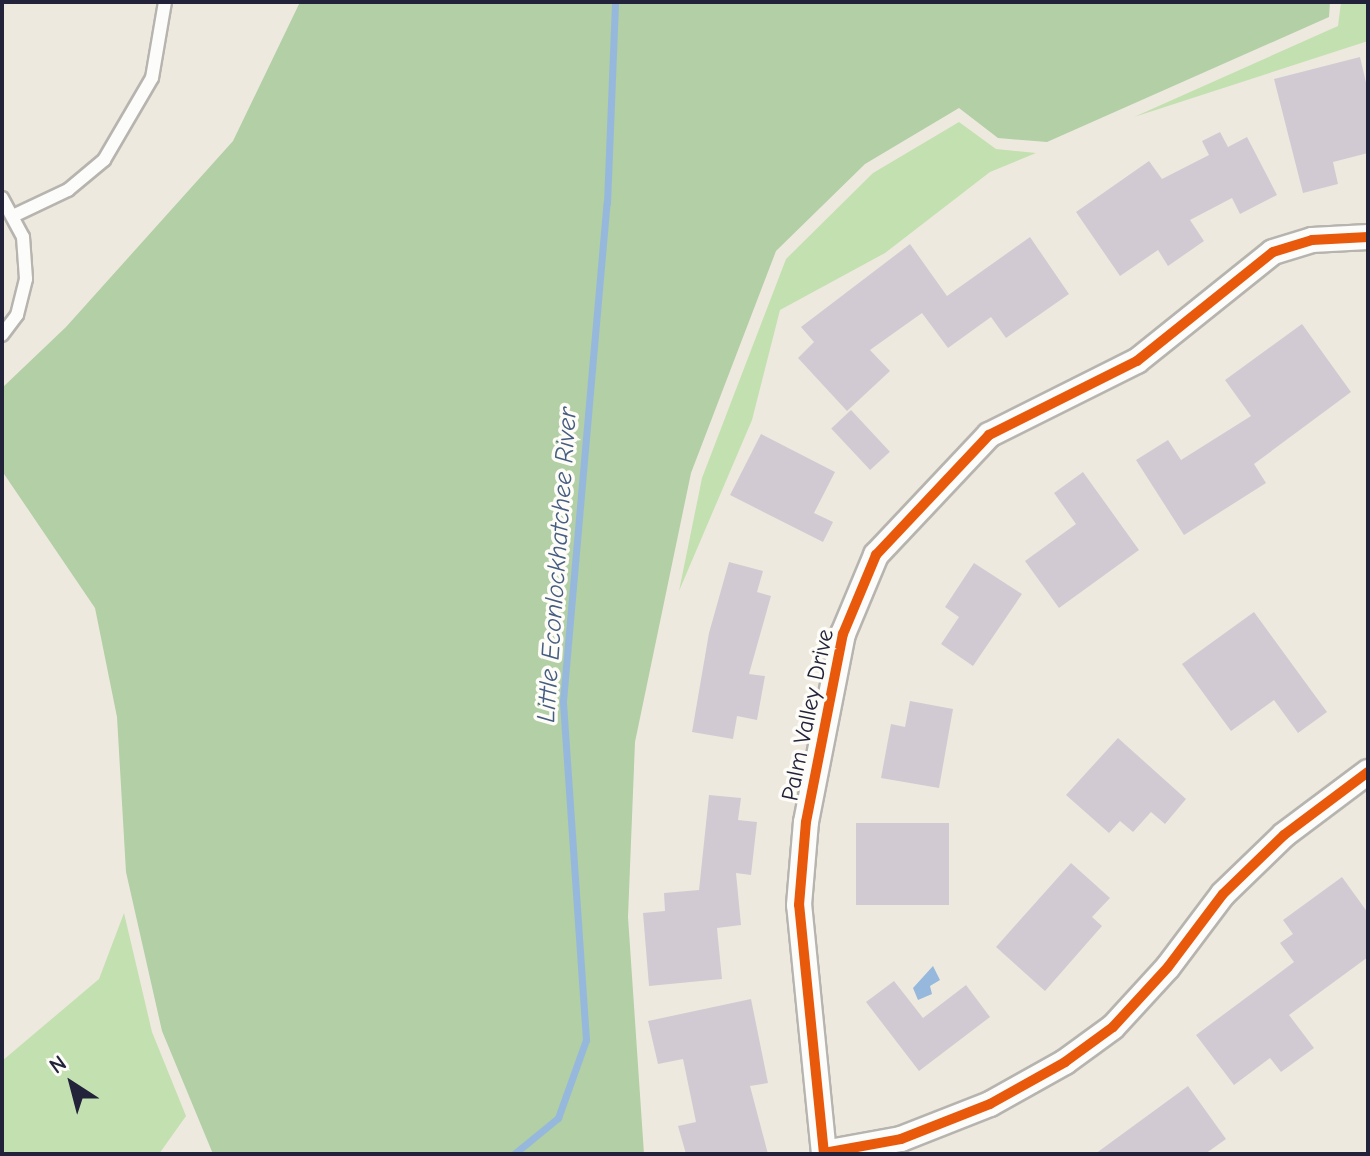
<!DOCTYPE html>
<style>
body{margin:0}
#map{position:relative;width:1370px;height:1156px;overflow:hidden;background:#eee9de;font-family:"Comic Neue",sans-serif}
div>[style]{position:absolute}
.green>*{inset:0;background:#c3e0b0}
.forest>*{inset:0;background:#b2cfa5}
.water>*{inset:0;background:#96b8dc}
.stream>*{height:7px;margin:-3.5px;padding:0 3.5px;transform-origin:3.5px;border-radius:3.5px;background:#96b8dc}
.building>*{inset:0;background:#d1cad3;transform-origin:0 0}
.roads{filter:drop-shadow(2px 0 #b7b4af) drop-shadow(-2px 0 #b7b4af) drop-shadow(0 2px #b7b4af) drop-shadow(0 -2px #b7b4af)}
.service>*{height:12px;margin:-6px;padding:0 6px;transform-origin:6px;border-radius:6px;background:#fcfcfa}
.minor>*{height:24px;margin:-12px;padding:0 12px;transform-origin:12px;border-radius:12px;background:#fcfcfa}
.cycleway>*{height:10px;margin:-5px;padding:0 5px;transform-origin:5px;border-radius:5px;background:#e8590c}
span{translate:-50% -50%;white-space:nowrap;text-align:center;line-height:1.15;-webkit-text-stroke:7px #fdfcf7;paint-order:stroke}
.street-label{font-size:24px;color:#22223b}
.water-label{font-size:26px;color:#455c83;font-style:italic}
.frame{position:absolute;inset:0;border:4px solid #22223b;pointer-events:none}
.north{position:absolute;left:32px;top:1044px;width:80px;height:80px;-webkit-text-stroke:6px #fdfcf7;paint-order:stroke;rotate:324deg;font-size:22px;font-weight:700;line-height:32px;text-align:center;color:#22223b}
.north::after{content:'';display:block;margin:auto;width:28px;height:36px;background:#22223b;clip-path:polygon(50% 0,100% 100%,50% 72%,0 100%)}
</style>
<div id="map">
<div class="green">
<div style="clip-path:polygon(1341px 2px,1368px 2px,1368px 41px,1134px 117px,1338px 26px)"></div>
<div style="clip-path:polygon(959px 122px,996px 149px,1036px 153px,990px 172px,885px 253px,780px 310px,752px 420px,679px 591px,702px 478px,786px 259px,873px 173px)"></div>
<div style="clip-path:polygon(124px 913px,152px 1032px,186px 1116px,159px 1154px,2px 1154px,2px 1061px,99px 979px)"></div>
</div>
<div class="forest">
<div style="clip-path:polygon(300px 2px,1330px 2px,1329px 17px,1047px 142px,998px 138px,959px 108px,865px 164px,776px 251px,691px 473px,635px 742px,628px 917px,644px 1154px,213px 1154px,162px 1031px,126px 872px,117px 717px,95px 608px,2px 471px,2px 388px,66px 327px,233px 141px)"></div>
</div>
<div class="water">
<div style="clip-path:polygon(933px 966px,940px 980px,930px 986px,932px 994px,918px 1000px,913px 988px)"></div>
</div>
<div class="stream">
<div style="left:514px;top:1154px;width:57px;rotate:-39.3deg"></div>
<div style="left:558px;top:1118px;width:83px;rotate:-70.3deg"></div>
<div style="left:586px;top:1040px;width:340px;rotate:-93.9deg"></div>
<div style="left:563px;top:701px;width:500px;rotate:-85deg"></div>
<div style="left:607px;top:203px;width:201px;rotate:-87.7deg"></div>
</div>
<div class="building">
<div style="clip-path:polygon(1360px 57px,1368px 91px,1368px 153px,1333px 162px,1338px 184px,1303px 193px,1274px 79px)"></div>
<div style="clip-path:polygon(1220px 132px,1228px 147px,1247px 137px,1277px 195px,1240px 214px,1232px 198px,1190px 220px,1204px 241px,1168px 266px,1158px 250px,1120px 276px,1076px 212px,1149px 161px,1162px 179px,1209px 155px,1202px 141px)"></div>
<div style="clip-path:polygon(1030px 237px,1069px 294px,1006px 338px,991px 317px,948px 348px,922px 313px,870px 350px,890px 371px,847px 411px,798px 358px,814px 342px,801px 327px,910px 244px,947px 296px)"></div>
<div style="clip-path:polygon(1302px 324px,1351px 392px,1254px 464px,1266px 483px,1184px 535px,1136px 460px,1168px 440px,1181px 460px,1251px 416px,1225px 380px)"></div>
<div style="left:851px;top:410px;width:57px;height:27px;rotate:47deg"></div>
<div style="clip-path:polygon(761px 434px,835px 472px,814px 513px,833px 522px,823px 542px,730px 495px)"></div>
<div style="clip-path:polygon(1083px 472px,1139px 550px,1059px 608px,1025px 561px,1076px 524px,1054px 493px)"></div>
<div style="clip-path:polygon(729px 562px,763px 571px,757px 592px,771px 596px,749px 674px,765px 676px,757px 720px,737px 716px,733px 739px,692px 732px,709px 633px)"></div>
<div style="clip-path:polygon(974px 563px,1022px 594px,973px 666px,941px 644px,959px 617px,945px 607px)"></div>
<div style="clip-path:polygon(1254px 612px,1327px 712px,1298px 733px,1274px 700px,1231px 731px,1182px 664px)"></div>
<div style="clip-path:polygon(910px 701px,953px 709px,939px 788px,881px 778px,891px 724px,905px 727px)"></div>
<div style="clip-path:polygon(1118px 738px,1186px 799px,1165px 824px,1151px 812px,1133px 832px,1120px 821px,1109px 833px,1066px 795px)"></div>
<div style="clip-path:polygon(709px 795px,741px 798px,738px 820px,757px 822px,751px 875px,736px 873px,741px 925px,717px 928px,722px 979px,649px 986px,643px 913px,665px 911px,664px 893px,699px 890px)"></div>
<div style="left:856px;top:823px;width:93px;height:82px"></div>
<div style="clip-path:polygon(1071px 863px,1110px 898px,1092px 917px,1102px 926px,1045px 991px,996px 947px)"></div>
<div style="clip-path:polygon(1342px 877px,1368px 913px,1368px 957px,1289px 1015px,1314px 1048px,1281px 1072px,1270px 1058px,1234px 1085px,1196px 1035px,1294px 962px,1280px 943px,1293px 934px,1283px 920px)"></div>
<div style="clip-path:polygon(894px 981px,923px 1018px,966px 985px,990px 1017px,919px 1071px,866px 1002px)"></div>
<div style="clip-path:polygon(751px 999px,768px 1083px,750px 1086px,768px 1154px,686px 1154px,678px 1126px,696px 1122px,683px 1059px,658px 1064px,648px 1021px)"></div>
<div style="clip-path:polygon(1188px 1086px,1226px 1139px,1205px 1154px,1095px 1154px)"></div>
</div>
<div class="roads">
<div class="service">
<div style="left:2px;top:198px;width:44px;rotate:61.7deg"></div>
<div style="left:23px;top:237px;width:42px;rotate:85.9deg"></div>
<div style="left:26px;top:279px;width:37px;rotate:104deg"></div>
<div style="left:17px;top:315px;width:25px;rotate:127deg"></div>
<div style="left:13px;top:216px;width:61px;rotate:-25.3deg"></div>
<div style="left:68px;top:190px;width:47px;rotate:-39.8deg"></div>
<div style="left:104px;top:160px;width:95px;rotate:-59.7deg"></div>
<div style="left:152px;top:78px;width:77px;rotate:-80.3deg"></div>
</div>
<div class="minor">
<div style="left:824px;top:1153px;width:78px;rotate:-10.3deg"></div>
<div style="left:901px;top:1139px;width:96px;rotate:-21.5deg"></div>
<div style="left:990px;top:1104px;width:86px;rotate:-29.2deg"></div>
<div style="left:1065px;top:1062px;width:59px;rotate:-36.1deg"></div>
<div style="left:1113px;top:1027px;width:81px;rotate:-47.5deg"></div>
<div style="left:1168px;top:967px;width:91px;rotate:-53deg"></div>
<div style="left:1223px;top:894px;width:85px;rotate:-44deg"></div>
<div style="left:1284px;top:835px;width:105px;rotate:-36.9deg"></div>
<div style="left:824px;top:1154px;width:250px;rotate:-95.7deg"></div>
<div style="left:799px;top:905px;width:83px;rotate:-85.2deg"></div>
<div style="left:806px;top:822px;width:192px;rotate:-78.9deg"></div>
<div style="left:843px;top:634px;width:86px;rotate:-67.3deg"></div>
<div style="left:876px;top:555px;width:165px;rotate:-46.7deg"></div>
<div style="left:989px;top:435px;width:165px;rotate:-26.6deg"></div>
<div style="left:1137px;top:361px;width:174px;rotate:-38.7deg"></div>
<div style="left:1273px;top:252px;width:41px;rotate:-17.1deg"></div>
<div style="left:1312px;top:240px;width:56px;rotate:-3.1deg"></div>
</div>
</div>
<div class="cycleway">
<div style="left:824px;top:1153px;width:78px;rotate:-10.3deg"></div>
<div style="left:901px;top:1139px;width:96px;rotate:-21.5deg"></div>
<div style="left:990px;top:1104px;width:86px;rotate:-29.2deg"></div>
<div style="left:1065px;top:1062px;width:59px;rotate:-36.1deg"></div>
<div style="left:1113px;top:1027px;width:81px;rotate:-47.5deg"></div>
<div style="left:1168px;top:967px;width:91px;rotate:-53deg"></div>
<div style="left:1223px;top:894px;width:85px;rotate:-44deg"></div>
<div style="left:1284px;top:835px;width:105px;rotate:-36.9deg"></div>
<div style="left:824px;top:1154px;width:250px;rotate:-95.7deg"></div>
<div style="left:799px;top:905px;width:83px;rotate:-85.2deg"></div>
<div style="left:806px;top:822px;width:192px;rotate:-78.9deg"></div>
<div style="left:843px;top:634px;width:86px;rotate:-67.3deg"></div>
<div style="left:876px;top:555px;width:165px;rotate:-46.7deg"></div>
<div style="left:989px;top:435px;width:165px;rotate:-26.6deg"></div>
<div style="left:1137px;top:361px;width:174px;rotate:-38.7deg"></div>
<div style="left:1273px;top:252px;width:41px;rotate:-17.1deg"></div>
<div style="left:1312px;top:240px;width:56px;rotate:-3.1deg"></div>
</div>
<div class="street-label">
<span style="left:808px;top:715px;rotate:-78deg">Palm Valley Drive</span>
</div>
<div class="water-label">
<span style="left:558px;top:565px;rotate:-86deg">Little Econlockhatchee River</span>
</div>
<div class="frame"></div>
<div class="north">N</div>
</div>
